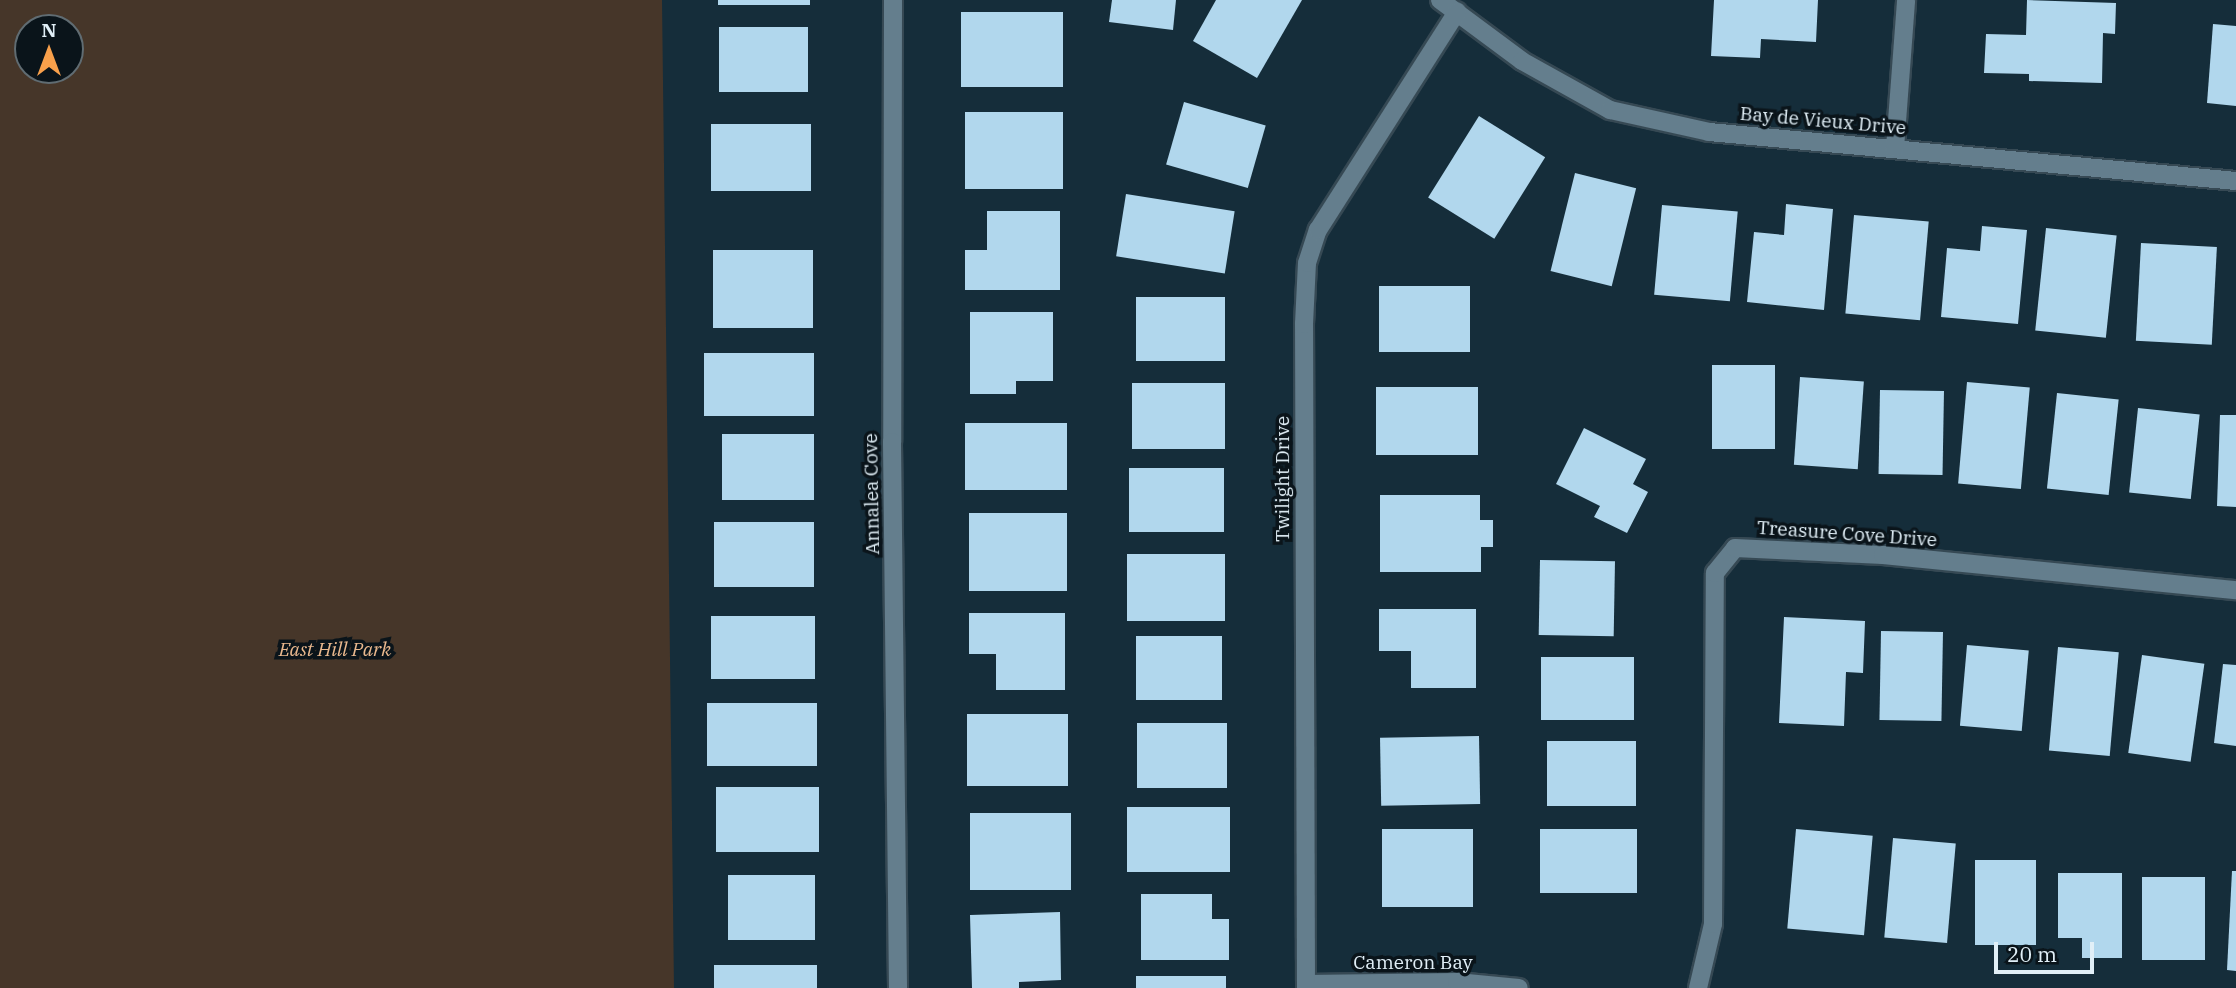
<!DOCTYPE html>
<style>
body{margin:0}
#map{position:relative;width:2236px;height:988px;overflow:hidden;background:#152d3a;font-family:"IBM Plex Serif",serif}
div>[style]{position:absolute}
.green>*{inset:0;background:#463629}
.building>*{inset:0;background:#b1d7ed;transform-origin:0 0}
.roads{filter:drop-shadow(2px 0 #364954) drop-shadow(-2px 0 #364954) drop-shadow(0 2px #364954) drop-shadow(0 -2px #364954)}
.street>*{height:18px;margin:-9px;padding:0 9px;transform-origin:9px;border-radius:9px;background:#647e8d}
span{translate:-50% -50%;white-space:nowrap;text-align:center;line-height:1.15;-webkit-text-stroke:7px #0a141a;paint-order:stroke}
.street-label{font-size:19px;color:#e1eff7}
.park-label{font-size:19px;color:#eab98e;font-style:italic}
.north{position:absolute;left:14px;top:14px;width:70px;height:70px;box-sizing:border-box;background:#0a141a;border:2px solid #606c72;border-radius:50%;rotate:0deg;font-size:19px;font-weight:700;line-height:28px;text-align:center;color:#e1eff7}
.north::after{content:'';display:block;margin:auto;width:24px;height:32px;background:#f8a04b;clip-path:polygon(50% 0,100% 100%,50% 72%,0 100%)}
.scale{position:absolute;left:1994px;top:942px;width:100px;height:32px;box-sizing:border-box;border:4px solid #e1eff7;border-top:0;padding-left:9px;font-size:21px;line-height:24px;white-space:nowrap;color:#e1eff7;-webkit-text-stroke:5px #0a141a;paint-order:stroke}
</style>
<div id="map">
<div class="green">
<div style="clip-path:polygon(evenodd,0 0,662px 0,674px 988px,0 988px,0 0,28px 28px,70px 28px,70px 70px,28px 70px,28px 28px)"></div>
</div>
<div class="building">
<div style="left:718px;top:0;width:92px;height:5px"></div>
<div style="clip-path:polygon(1112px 0,1176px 0,1173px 30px,1109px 22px)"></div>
<div style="clip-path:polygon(1216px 0,1302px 0,1257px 78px,1193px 41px)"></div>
<div style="clip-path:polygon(1714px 0,1818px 0,1816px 42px,1761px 39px,1760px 58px,1711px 56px)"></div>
<div style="clip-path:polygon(2027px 0,2116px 3px,2115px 34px,2103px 33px,2102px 83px,2029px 81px,2029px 74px,1984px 73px,1986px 34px,2026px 35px)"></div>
<div style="left:961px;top:12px;width:102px;height:75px"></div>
<div style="clip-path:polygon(2213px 24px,2236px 26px,2236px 106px,2207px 103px)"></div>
<div style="left:719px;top:27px;width:89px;height:65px"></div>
<div style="left:1184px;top:102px;width:85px;height:65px;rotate:16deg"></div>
<div style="left:965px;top:112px;width:98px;height:77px"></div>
<div style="left:1479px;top:116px;width:78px;height:96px;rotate:32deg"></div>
<div style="left:711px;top:124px;width:100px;height:67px"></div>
<div style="left:1575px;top:173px;width:63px;height:101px;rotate:14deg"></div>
<div style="left:1126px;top:194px;width:110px;height:63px;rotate:9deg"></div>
<div style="clip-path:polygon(1786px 204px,1833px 209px,1824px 310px,1747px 302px,1754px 232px,1784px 235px)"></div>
<div style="left:1662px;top:205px;width:76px;height:90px;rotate:5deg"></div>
<div style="clip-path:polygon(987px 211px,1060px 211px,1060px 290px,965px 290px,965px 250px,987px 250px)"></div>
<div style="left:1854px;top:215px;width:75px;height:99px;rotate:5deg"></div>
<div style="clip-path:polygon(1982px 226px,2027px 230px,2018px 324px,1941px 317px,1947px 248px,1980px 251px)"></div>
<div style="left:2046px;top:228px;width:71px;height:103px;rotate:6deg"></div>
<div style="left:2141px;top:243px;width:76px;height:98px;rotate:3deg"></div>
<div style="left:713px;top:250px;width:100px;height:78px"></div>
<div style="left:1379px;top:286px;width:91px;height:66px"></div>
<div style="left:1136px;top:297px;width:89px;height:64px"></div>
<div style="clip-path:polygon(970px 312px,1053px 312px,1053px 381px,1016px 381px,1016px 394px,970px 394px)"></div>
<div style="left:704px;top:353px;width:110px;height:63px"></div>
<div style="left:1712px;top:365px;width:63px;height:84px"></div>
<div style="left:1800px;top:377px;width:64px;height:88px;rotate:4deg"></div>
<div style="left:1967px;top:382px;width:63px;height:102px;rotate:5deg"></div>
<div style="left:1132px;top:383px;width:93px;height:66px"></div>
<div style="left:1376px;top:387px;width:102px;height:68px"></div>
<div style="left:1880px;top:390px;width:64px;height:84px;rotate:1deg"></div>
<div style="left:2057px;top:393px;width:62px;height:96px;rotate:6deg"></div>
<div style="left:2138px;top:408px;width:62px;height:85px;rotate:6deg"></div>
<div style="clip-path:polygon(2220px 415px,2236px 415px,2236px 507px,2217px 506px)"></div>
<div style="left:965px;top:423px;width:102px;height:67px"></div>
<div style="clip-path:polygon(1584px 428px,1646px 459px,1633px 484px,1648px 492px,1627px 533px,1594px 517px,1600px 506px,1556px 484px)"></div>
<div style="left:722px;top:434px;width:92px;height:66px"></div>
<div style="left:1129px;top:468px;width:95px;height:64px"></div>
<div style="clip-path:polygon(1380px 495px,1480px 495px,1480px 520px,1493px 520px,1493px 547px,1481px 547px,1481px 572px,1380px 572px)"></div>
<div style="left:969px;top:513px;width:98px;height:78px"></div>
<div style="left:714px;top:522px;width:100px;height:65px"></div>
<div style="left:1127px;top:554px;width:98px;height:67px"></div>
<div style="left:1540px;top:560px;width:75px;height:75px;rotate:1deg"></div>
<div style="clip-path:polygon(1379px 609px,1476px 609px,1476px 688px,1411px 688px,1411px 651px,1379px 651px)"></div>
<div style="clip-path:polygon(969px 613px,1065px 613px,1065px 690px,996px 690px,996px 654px,969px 654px)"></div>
<div style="left:711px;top:616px;width:104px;height:63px"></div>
<div style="clip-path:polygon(1784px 617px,1865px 621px,1863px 673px,1846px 672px,1844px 726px,1779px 723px)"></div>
<div style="left:1881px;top:631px;width:62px;height:89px;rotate:1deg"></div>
<div style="left:1136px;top:636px;width:86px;height:64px"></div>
<div style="left:1967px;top:645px;width:62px;height:81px;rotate:5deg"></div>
<div style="left:2058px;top:647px;width:61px;height:104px;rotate:5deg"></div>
<div style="left:2142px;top:655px;width:63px;height:99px;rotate:8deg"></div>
<div style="left:1541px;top:657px;width:93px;height:63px"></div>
<div style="clip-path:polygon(2223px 664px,2236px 665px,2236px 746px,2214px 743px)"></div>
<div style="left:707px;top:703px;width:110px;height:63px"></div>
<div style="left:967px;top:714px;width:101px;height:72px"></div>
<div style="left:1137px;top:723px;width:90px;height:65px"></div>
<div style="left:1479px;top:736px;width:68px;height:99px;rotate:89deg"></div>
<div style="left:1547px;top:741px;width:89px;height:65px"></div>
<div style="left:716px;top:787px;width:103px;height:65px"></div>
<div style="left:1127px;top:807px;width:103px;height:65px"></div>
<div style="left:970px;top:813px;width:101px;height:77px"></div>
<div style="left:1382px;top:829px;width:91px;height:78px"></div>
<div style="left:1540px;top:829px;width:97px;height:64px"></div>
<div style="left:1796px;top:829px;width:77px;height:100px;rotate:5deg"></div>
<div style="left:1893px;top:838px;width:63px;height:100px;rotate:5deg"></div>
<div style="left:1975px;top:860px;width:61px;height:85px"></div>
<div style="clip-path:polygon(2232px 871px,2236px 871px,2236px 971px,2227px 970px)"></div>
<div style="clip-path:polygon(2058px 873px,2122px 873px,2122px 958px,2082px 958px,2082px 938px,2058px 938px)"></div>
<div style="left:815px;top:875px;width:65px;height:87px;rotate:90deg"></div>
<div style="left:2142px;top:877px;width:63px;height:83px"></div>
<div style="clip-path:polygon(1141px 894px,1212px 894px,1212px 919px,1229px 919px,1229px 960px,1141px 960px)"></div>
<div style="clip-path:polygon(1060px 912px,1061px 980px,1019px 982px,1019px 988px,972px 988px,970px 915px)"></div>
<div style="left:714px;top:965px;width:103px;height:23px"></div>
<div style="left:1136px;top:976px;width:90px;height:12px"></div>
</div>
<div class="roads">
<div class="street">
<div style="left:893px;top:0;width:442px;rotate:90.1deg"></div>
<div style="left:892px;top:442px;width:546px;rotate:89.37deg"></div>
<div style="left:1440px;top:0;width:102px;rotate:36.6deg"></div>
<div style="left:1522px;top:61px;width:101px;rotate:29.1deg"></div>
<div style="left:1610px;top:110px;width:101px;rotate:12.5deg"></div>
<div style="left:1709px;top:132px;width:529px;rotate:5.31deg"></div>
<div style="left:1895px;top:148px;width:148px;rotate:-85.7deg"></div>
<div style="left:1306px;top:984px;width:151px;rotate:-0.8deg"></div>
<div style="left:1457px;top:982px;width:62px;rotate:5.5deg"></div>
<div style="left:1306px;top:988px;width:664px;rotate:-90.17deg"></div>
<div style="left:1304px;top:324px;width:61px;rotate:-87.2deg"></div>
<div style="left:1307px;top:263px;width:35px;rotate:-72deg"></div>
<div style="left:1318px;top:230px;width:259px;rotate:-57.5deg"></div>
<div style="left:1698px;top:988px;width:66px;rotate:-76.8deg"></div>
<div style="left:1713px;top:924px;width:351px;rotate:-89.7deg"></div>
<div style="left:1715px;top:573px;width:32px;rotate:-51deg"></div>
<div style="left:1735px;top:548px;width:148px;rotate:2.7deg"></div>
<div style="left:1883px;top:555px;width:355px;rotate:5.7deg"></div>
</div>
</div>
<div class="street-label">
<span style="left:1823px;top:121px;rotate:5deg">Bay de Vieux Drive</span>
<span style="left:1283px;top:479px;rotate:-90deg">Twilight Drive</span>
<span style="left:872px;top:494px;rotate:-91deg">Annalea Cove</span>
<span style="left:1847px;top:534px;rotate:4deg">Treasure Cove Drive</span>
<span style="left:1413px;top:963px">Cameron Bay</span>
</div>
<div class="park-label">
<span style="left:335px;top:650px">East Hill Park</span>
</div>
<div class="north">N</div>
<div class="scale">20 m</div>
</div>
